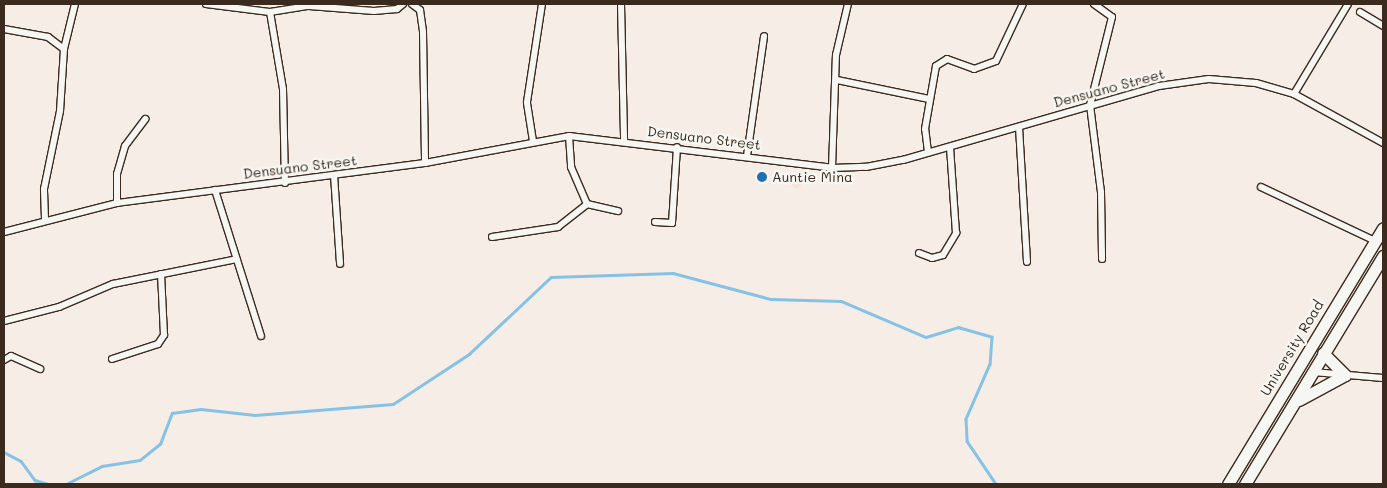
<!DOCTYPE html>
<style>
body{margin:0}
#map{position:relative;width:1387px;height:488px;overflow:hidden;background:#f6ede7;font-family:Mali,sans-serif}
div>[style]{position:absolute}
.built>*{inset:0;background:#f7e2da}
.round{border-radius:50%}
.stream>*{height:2.5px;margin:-1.25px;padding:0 1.25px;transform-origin:1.25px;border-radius:1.25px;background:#85c2e5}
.roads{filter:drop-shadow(1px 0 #3b2a1e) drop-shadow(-1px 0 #3b2a1e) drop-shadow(0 1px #3b2a1e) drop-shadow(0 -1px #3b2a1e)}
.street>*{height:6px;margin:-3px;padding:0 3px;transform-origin:3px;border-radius:3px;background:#f6f6f2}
.highway>*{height:11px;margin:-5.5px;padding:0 5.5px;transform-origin:5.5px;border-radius:5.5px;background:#f6f6f2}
.dots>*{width:14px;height:14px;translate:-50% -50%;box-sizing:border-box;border:2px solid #f6f6f2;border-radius:50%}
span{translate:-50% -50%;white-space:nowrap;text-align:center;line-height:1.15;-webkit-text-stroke:5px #f6f6f2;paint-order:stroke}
.street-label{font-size:14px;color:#3b2a1e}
.poi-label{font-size:14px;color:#3b2a1e}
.left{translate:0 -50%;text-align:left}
.frame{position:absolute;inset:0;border:5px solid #3b2a1e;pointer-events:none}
</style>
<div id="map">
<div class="built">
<div class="round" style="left:791px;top:176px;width:12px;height:12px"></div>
</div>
<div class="stream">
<div style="left:4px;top:452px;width:19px;rotate:28deg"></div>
<div style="left:21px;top:461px;width:24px;rotate:54deg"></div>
<div style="left:35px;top:480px;width:14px;rotate:17deg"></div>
<div style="left:66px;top:484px;width:40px;rotate:-26.6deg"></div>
<div style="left:102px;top:466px;width:38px;rotate:-9deg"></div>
<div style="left:140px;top:460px;width:26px;rotate:-39deg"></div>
<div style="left:160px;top:444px;width:33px;rotate:-69deg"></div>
<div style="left:172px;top:413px;width:29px;rotate:-8deg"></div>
<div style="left:201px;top:409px;width:54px;rotate:6.3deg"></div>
<div style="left:255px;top:415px;width:138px;rotate:-4.6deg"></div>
<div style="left:393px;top:404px;width:91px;rotate:-33.3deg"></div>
<div style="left:469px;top:354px;width:112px;rotate:-43.2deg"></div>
<div style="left:551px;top:277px;width:122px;rotate:-1.9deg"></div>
<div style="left:673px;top:273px;width:101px;rotate:14.9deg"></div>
<div style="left:771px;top:299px;width:70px;rotate:1.6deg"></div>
<div style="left:841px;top:301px;width:92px;rotate:23deg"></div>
<div style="left:926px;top:337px;width:34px;rotate:-17deg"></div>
<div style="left:958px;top:327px;width:35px;rotate:16deg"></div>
<div style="left:992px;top:337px;width:27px;rotate:94deg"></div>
<div style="left:990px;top:364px;width:60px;rotate:113.6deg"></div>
<div style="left:966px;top:419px;width:22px;rotate:87deg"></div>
<div style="left:967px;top:441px;width:52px;rotate:56deg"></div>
</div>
<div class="roads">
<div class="street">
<div style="left:206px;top:4px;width:64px;rotate:7.1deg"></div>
<div style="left:270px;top:12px;width:39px;rotate:-9deg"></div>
<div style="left:309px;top:6px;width:65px;rotate:4.4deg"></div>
<div style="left:374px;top:11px;width:23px;rotate:-5deg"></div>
<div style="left:397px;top:9px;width:8px;rotate:-40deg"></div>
<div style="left:412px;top:4px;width:10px;rotate:37deg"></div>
<div style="left:420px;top:10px;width:22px;rotate:82deg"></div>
<div style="left:423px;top:32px;width:131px;rotate:89.1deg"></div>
<div style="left:621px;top:4px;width:136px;rotate:88.7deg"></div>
<div style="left:1094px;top:4px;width:22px;rotate:36deg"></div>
<div style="left:1112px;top:17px;width:91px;rotate:104deg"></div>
<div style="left:1090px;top:105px;width:88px;rotate:82.8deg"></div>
<div style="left:1101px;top:192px;width:67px;rotate:89.1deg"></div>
<div style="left:270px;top:12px;width:78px;rotate:80.4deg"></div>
<div style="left:283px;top:89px;width:94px;rotate:88.8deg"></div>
<div style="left:1360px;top:12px;width:27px;rotate:31deg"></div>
<div style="left:4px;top:29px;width:45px;rotate:10.3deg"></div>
<div style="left:48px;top:37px;width:20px;rotate:37deg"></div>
<div style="left:837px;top:80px;width:94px;rotate:11.7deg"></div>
<div style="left:1294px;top:94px;width:105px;rotate:-59deg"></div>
<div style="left:1019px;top:127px;width:135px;rotate:86.6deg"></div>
<div style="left:569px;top:136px;width:31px;rotate:86deg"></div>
<div style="left:571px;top:167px;width:40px;rotate:66.6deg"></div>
<div style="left:533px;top:141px;width:39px;rotate:-99deg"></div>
<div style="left:527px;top:102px;width:99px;rotate:-81.3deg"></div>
<div style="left:928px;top:152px;width:23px;rotate:-97deg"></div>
<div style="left:925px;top:129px;width:64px;rotate:-80.1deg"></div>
<div style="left:936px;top:66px;width:13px;rotate:-32deg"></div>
<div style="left:947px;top:59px;width:29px;rotate:20deg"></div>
<div style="left:974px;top:69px;width:23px;rotate:-20deg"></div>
<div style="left:996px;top:61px;width:63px;rotate:-64.7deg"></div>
<div style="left:747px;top:156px;width:121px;rotate:-81.9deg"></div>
<div style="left:832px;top:168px;width:113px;rotate:-88deg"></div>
<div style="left:836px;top:55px;width:52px;rotate:-76.8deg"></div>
<div style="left:334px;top:175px;width:89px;rotate:86.1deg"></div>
<div style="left:1261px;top:187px;width:126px;rotate:25.3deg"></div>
<div style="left:215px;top:190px;width:153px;rotate:72.5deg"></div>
<div style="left:117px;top:203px;width:29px;rotate:-90deg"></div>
<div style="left:117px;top:174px;width:29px;rotate:-74deg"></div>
<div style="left:125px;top:146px;width:34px;rotate:-53deg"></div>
<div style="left:45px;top:219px;width:30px;rotate:-92deg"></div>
<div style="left:44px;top:189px;width:80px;rotate:-78.4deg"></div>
<div style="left:60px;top:111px;width:62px;rotate:-86.3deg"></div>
<div style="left:64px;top:49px;width:46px;rotate:-76.3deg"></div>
<div style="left:655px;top:222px;width:17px;rotate:3deg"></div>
<div style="left:672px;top:223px;width:76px;rotate:-86.2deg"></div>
<div style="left:4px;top:232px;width:117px;rotate:-14.4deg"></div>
<div style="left:117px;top:203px;width:311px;rotate:-7.4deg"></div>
<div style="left:425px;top:163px;width:147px;rotate:-10.6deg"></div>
<div style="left:569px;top:136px;width:265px;rotate:6.9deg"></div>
<div style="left:832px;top:168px;width:34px;rotate:-2deg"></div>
<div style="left:866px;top:167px;width:38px;rotate:-11deg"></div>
<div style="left:903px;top:160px;width:266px;rotate:-16.1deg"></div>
<div style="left:1159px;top:86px;width:50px;rotate:-8deg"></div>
<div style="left:1209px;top:79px;width:47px;rotate:4.9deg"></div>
<div style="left:1256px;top:83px;width:40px;rotate:16deg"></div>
<div style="left:1294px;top:94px;width:102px;rotate:28.8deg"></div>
<div style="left:492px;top:237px;width:67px;rotate:-8.6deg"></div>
<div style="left:558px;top:227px;width:37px;rotate:-38deg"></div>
<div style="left:587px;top:204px;width:32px;rotate:13deg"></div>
<div style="left:919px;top:253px;width:14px;rotate:21deg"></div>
<div style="left:932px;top:258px;width:11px;rotate:-15deg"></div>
<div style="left:943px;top:255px;width:26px;rotate:-59deg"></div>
<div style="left:956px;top:233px;width:86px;rotate:-94deg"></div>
<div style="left:4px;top:321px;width:57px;rotate:-14.3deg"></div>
<div style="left:59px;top:307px;width:59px;rotate:-23.1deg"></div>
<div style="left:113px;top:284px;width:126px;rotate:-11.4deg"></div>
<div style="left:112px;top:359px;width:48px;rotate:-18.1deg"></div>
<div style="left:158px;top:344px;width:11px;rotate:-56deg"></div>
<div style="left:164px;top:335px;width:61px;rotate:-92.8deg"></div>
<div style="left:4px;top:360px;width:8px;rotate:-30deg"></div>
<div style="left:11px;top:356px;width:32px;rotate:24deg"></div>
<div style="left:1313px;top:372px;width:70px;rotate:4.9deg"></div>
</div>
<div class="highway">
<div style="left:1299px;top:400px;width:52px;rotate:-28.5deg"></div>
<div style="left:1345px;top:375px;width:31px;rotate:-135deg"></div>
<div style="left:1228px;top:484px;width:299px;rotate:-58.8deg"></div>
<div style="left:1245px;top:484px;width:267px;rotate:-58.8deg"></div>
</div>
</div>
<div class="dots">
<div style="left:762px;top:177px;background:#1f6fb2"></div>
</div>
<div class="street-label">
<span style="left:1109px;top:88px;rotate:-15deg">Densuano Street</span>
<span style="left:704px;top:138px;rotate:7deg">Densuano Street</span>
<span style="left:300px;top:167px;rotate:-7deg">Densuano Street</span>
<span style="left:1292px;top:348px;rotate:-59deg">University Road</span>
</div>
<div class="poi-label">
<span class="left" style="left:772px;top:177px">Auntie Mina</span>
</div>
<div class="frame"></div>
</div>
